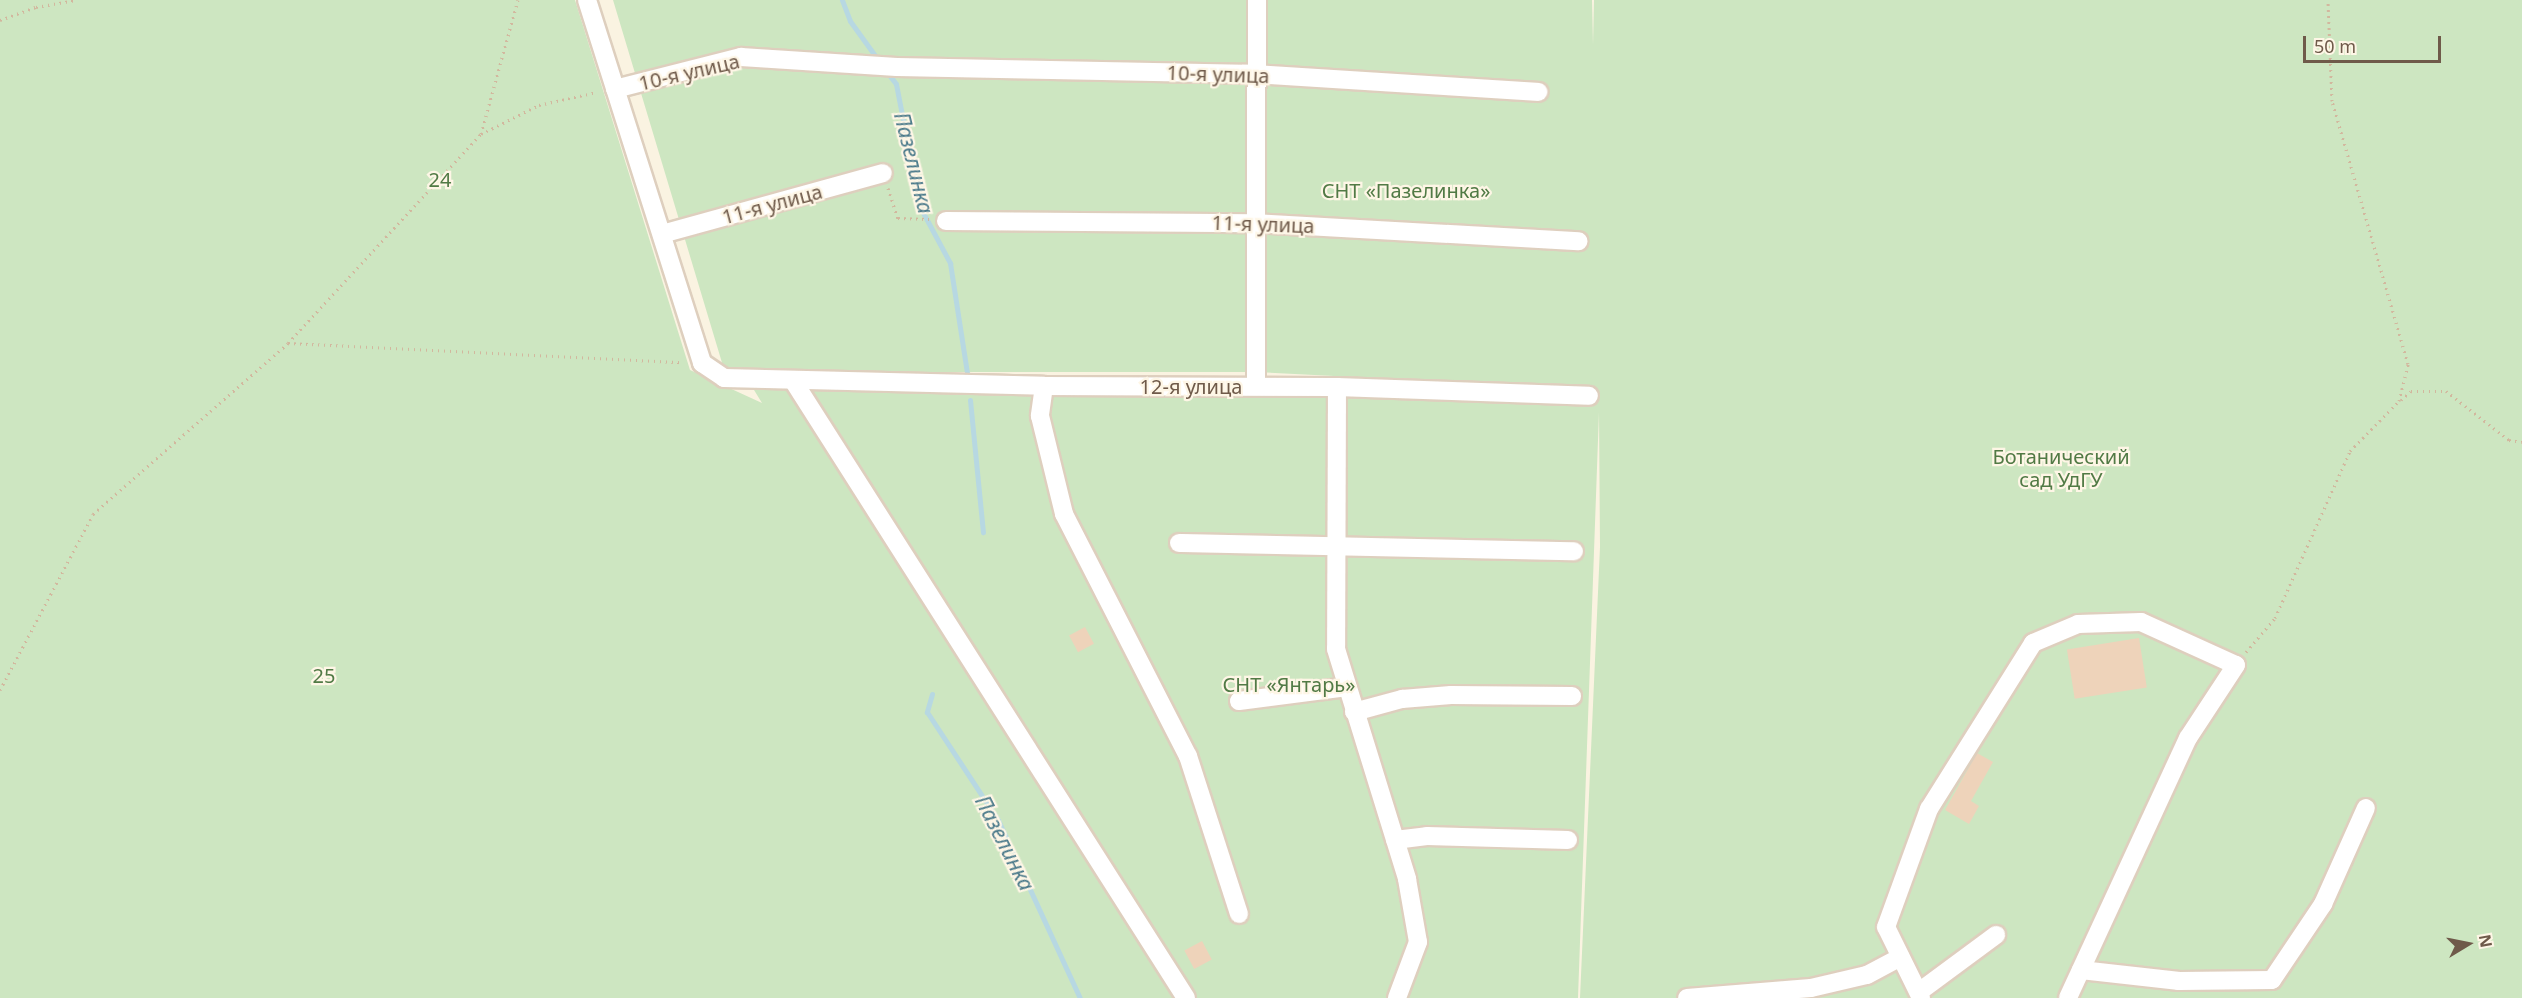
<!DOCTYPE html>
<meta charset="utf-8">
<style>
body{margin:0}
#map{position:relative;width:2522px;height:998px;overflow:hidden;background:#faf3e1;font-family:"Noto Sans",sans-serif}
div>[style]{position:absolute}
.green>*{inset:0;background:#cde6c1}
.stream>*{height:5px;margin:-2.5px;padding:0 2.5px;transform-origin:2.5px;border-radius:2.5px;background:#b7d8e2}
.building>*{inset:0;background:#eed3ba;transform-origin:0 0}
.path>*{height:3px;margin-top:-1.5px;transform-origin:0;background:repeating-linear-gradient(90deg,#d2b79e 0 1.5px,transparent 0 6px)}
.roads{filter:drop-shadow(2px 0 #decfbe) drop-shadow(-2px 0 #decfbe) drop-shadow(0 2px #decfbe) drop-shadow(0 -2px #decfbe)}
.minor>*{height:18px;margin:-9px;padding:0 9px;transform-origin:9px;border-radius:9px;background:#fff}
span{translate:-50% -50%;white-space:nowrap;text-align:center;line-height:1.15;-webkit-text-stroke:4.5px #fef6e6;paint-order:stroke}
.street-label{font-size:20px;color:#6f5a4a}
.park-label{font-size:20px;color:#517a45}
.water-label{font-size:21px;color:#487889;font-style:italic}
.north{position:absolute;left:2438px;top:914px;width:60px;height:60px;-webkit-text-stroke:4px #fef6e6;paint-order:stroke;rotate:80deg;font-size:16px;font-weight:700;line-height:24px;text-align:center;color:#6f5a4a}
.north::after{content:'';display:block;margin:auto;width:21px;height:27px;background:#6f5a4a;clip-path:polygon(50% 0,100% 100%,50% 72%,0 100%)}
.scale{position:absolute;left:2303px;top:36px;width:138px;height:27px;box-sizing:border-box;border:3px solid #6f5a4a;border-top:0;padding-left:8px;font-size:18px;line-height:21px;white-space:nowrap;color:#6f5a4a;-webkit-text-stroke:4px #fef6e6;paint-order:stroke}
</style>
<div id="map">
<div class="green">
<div style="clip-path:polygon(evenodd,0 0,575px 0,690px 370px,762px 403px,743px 372px,723px 366px,613px 0,1592px 0,1593px 45px,1594px 0,2522px 0,2522px 998px,1580px 998px,1600px 547px,1599px 412px,1578px 998px,0 998px,0 0,787px 372px,1255px 372px,1570px 388px,787px 372px)"></div>
</div>
<div class="stream">
<div style="left:842px;top:0;width:22px;rotate:69deg"></div>
<div style="left:850px;top:21px;width:49px;rotate:54.1deg"></div>
<div style="left:886px;top:71px;width:16px;rotate:52deg"></div>
<div style="left:896px;top:84px;width:125px;rotate:79deg"></div>
<div style="left:920px;top:207px;width:64px;rotate:61.8deg"></div>
<div style="left:950px;top:263px;width:111px;rotate:81.2deg"></div>
<div style="left:970px;top:400px;width:133px;rotate:84.4deg"></div>
<div style="left:932px;top:694px;width:19px;rotate:106deg"></div>
<div style="left:927px;top:712px;width:129px;rotate:56.7deg"></div>
<div style="left:998px;top:820px;width:196px;rotate:65.3deg"></div>
</div>
<div class="building">
<div style="left:1085px;top:627px;width:19px;height:18px;rotate:62deg"></div>
<div style="left:2139px;top:638px;width:50px;height:73px;rotate:81deg"></div>
<div style="clip-path:polygon(1977px 753px,1993px 762px,1971px 801px,1979px 806px,1969px 824px,1945px 810px)"></div>
<div style="left:1202px;top:941px;width:21px;height:20px;rotate:62deg"></div>
</div>
<div class="path">
<div style="left:0;top:20px;width:38px;rotate:-20deg"></div>
<div style="left:36px;top:7px;width:41px;rotate:-9.9deg"></div>
<div style="left:481px;top:134px;width:65px;rotate:-26.6deg"></div>
<div style="left:539px;top:105px;width:59px;rotate:-12.6deg"></div>
<div style="left:888px;top:188px;width:32px;rotate:72deg"></div>
<div style="left:898px;top:218px;width:31px;rotate:2deg"></div>
<div style="left:288px;top:343px;width:395px;rotate:2.8deg"></div>
<div style="left:2401px;top:400px;width:13px;rotate:-42deg"></div>
<div style="left:2411px;top:391px;width:35px"></div>
<div style="left:2446px;top:391px;width:80px;rotate:37.9deg"></div>
<div style="left:2509px;top:440px;width:13px;rotate:9deg"></div>
<div style="left:2246px;top:652px;width:45px;rotate:-49.5deg"></div>
<div style="left:2275px;top:618px;width:183px;rotate:-65.8deg"></div>
<div style="left:2350px;top:451px;width:70px;rotate:-45.6deg"></div>
<div style="left:2399px;top:401px;width:38px;rotate:-76deg"></div>
<div style="left:2408px;top:364px;width:274px;rotate:-106.1deg"></div>
<div style="left:2332px;top:101px;width:101px;rotate:-92.3deg"></div>
<div style="left:0;top:690px;width:199px;rotate:-62.1deg"></div>
<div style="left:93px;top:514px;width:259px;rotate:-41.2deg"></div>
<div style="left:288px;top:343px;width:284px;rotate:-47.3deg"></div>
<div style="left:481px;top:134px;width:139px;rotate:-74.6deg"></div>
</div>
<div class="roads">
<div class="minor">
<div style="left:587px;top:0;width:381px;rotate:72.4deg"></div>
<div style="left:702px;top:363px;width:27px;rotate:34deg"></div>
<div style="left:724px;top:378px;width:320px;rotate:1.4deg"></div>
<div style="left:1044px;top:386px;width:293px;rotate:0.2deg"></div>
<div style="left:1337px;top:387px;width:252px;rotate:2deg"></div>
<div style="left:615px;top:89px;width:130px;rotate:-14.3deg"></div>
<div style="left:741px;top:57px;width:156px;rotate:3.7deg"></div>
<div style="left:897px;top:67px;width:358px;rotate:1.1deg"></div>
<div style="left:1255px;top:74px;width:284px;rotate:3.6deg"></div>
<div style="left:946px;top:221px;width:307px;rotate:0.4deg"></div>
<div style="left:1253px;top:223px;width:326px;rotate:3.2deg"></div>
<div style="left:662px;top:234px;width:229px;rotate:-15.4deg"></div>
<div style="left:794px;top:382px;width:730px;rotate:57.53deg"></div>
<div style="left:1256px;top:385px;width:385px;rotate:-89.9deg"></div>
<div style="left:1044px;top:386px;width:30px;rotate:98deg"></div>
<div style="left:1040px;top:416px;width:101px;rotate:76.2deg"></div>
<div style="left:1064px;top:514px;width:272px;rotate:62.9deg"></div>
<div style="left:1188px;top:756px;width:166px;rotate:72.1deg"></div>
<div style="left:1337px;top:387px;width:262px;rotate:90.2deg"></div>
<div style="left:1336px;top:649px;width:241px;rotate:72.8deg"></div>
<div style="left:1407px;top:879px;width:64px;rotate:80.1deg"></div>
<div style="left:1418px;top:942px;width:60px;rotate:110.6deg"></div>
<div style="left:1179px;top:543px;width:395px;rotate:1.2deg"></div>
<div style="left:1239px;top:701px;width:109px;rotate:-7.4deg"></div>
<div style="left:1354px;top:712px;width:50px;rotate:-15.2deg"></div>
<div style="left:1402px;top:699px;width:49px;rotate:-4.7deg"></div>
<div style="left:1451px;top:695px;width:121px;rotate:0.5deg"></div>
<div style="left:1395px;top:840px;width:32px;rotate:-7deg"></div>
<div style="left:1427px;top:836px;width:141px;rotate:1.6deg"></div>
<div style="left:2081px;top:970px;width:99px;rotate:6.4deg"></div>
<div style="left:2179px;top:981px;width:93px;rotate:-0.6deg"></div>
<div style="left:2272px;top:980px;width:92px;rotate:-56.1deg"></div>
<div style="left:2323px;top:904px;width:105px;rotate:-65.9deg"></div>
<div style="left:1919px;top:992px;width:96px;rotate:-36.5deg"></div>
<div style="left:1687px;top:998px;width:124px;rotate:-4.6deg"></div>
<div style="left:1811px;top:988px;width:57px;rotate:-13.1deg"></div>
<div style="left:1867px;top:975px;width:38px;rotate:-28deg"></div>
<div style="left:1921px;top:998px;width:79px;rotate:-116.2deg"></div>
<div style="left:1886px;top:927px;width:126px;rotate:-70deg"></div>
<div style="left:1929px;top:809px;width:196px;rotate:-57.9deg"></div>
<div style="left:2033px;top:643px;width:49px;rotate:-22.9deg"></div>
<div style="left:2078px;top:624px;width:63px;rotate:-1.8deg"></div>
<div style="left:2141px;top:622px;width:104px;rotate:24.4deg"></div>
<div style="left:2236px;top:665px;width:87px;rotate:123.3deg"></div>
<div style="left:2188px;top:738px;width:286px;rotate:114.8deg"></div>
</div>
</div>
<div class="street-label">
<span style="left:689px;top:72px;rotate:-13deg">10-я улица</span>
<span style="left:1218px;top:74px;rotate:2deg">10-я улица</span>
<span style="left:772px;top:204px;rotate:-15deg">11-я улица</span>
<span style="left:1263px;top:224px;rotate:2deg">11-я улица</span>
<span style="left:1191px;top:386px">12-я улица</span>
</div>
<div class="park-label">
<span style="left:440px;top:179px">24</span>
<span style="left:1406px;top:190px">СНТ «Пазелинка»</span>
<span style="left:2061px;top:468px">Ботанический<br>сад УдГУ</span>
<span style="left:324px;top:675px">25</span>
<span style="left:1289px;top:684px">СНТ «Янтарь»</span>
</div>
<div class="water-label">
<span style="left:914px;top:163px;rotate:76deg">Пазелинка</span>
<span style="left:1005px;top:843px;rotate:63deg">Пазелинка</span>
</div>
<div class="north">N</div>
<div class="scale">50 m</div>
</div>
